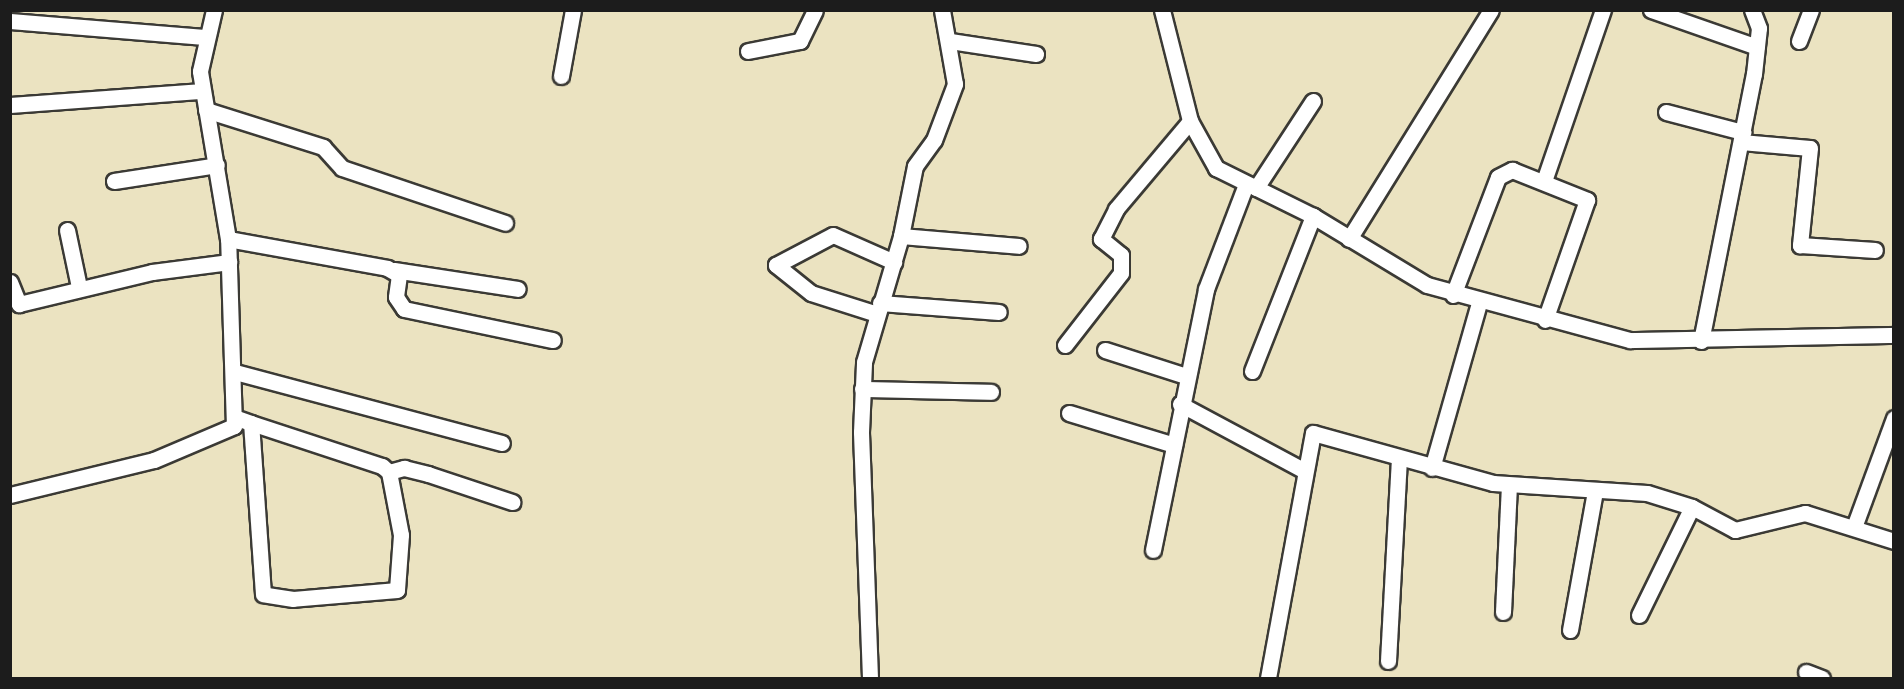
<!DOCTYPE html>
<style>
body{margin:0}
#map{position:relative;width:1904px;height:689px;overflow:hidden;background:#ebe3c1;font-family:Alegreya,serif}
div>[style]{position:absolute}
.roads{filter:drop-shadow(2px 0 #3b3a35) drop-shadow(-2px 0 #3b3a35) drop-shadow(0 2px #3b3a35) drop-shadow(0 -2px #3b3a35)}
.minor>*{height:15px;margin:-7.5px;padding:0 7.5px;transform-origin:7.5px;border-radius:7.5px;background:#fff}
span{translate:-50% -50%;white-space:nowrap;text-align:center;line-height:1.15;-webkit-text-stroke:6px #fcf5e5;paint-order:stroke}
.frame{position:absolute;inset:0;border:12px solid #1c1c1c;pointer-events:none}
</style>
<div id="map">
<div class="roads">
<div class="minor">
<div style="left:1162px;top:10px;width:114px;rotate:75.8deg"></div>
<div style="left:1190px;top:121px;width:54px;rotate:61deg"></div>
<div style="left:1216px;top:168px;width:108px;rotate:26.3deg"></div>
<div style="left:1313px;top:216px;width:133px;rotate:31.2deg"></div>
<div style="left:1427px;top:285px;width:210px;rotate:15.2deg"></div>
<div style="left:1630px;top:340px;width:264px;rotate:-1.1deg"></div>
<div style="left:1651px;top:10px;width:112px;rotate:19.2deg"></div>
<div style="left:10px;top:21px;width:195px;rotate:4.7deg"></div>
<div style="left:950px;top:41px;width:87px;rotate:8.6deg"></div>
<div style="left:1799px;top:41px;width:33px;rotate:-69deg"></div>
<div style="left:748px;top:51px;width:53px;rotate:-10.9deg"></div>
<div style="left:800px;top:41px;width:34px;rotate:-64deg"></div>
<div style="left:561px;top:76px;width:67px;rotate:-79.7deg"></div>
<div style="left:10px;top:105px;width:193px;rotate:-4.2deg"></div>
<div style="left:206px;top:110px;width:123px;rotate:17.5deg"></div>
<div style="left:323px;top:147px;width:28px;rotate:48deg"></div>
<div style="left:342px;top:168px;width:172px;rotate:18.6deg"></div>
<div style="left:1666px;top:112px;width:80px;rotate:14.6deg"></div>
<div style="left:1741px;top:142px;width:69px;rotate:5deg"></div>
<div style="left:1810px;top:148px;width:98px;rotate:95.9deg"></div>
<div style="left:1800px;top:245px;width:75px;rotate:3.8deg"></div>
<div style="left:114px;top:181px;width:104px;rotate:-8.8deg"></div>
<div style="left:1544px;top:181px;width:181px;rotate:-71deg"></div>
<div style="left:1256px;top:188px;width:104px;rotate:-56.8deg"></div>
<div style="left:67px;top:230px;width:58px;rotate:78.1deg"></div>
<div style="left:901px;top:236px;width:118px;rotate:4.8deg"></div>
<div style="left:228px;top:239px;width:162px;rotate:10.3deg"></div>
<div style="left:387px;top:268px;width:14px;rotate:30deg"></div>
<div style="left:399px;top:275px;width:22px;rotate:98deg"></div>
<div style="left:396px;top:297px;width:14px;rotate:56deg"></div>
<div style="left:404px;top:309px;width:152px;rotate:11.8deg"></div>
<div style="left:1349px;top:239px;width:269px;rotate:-58.2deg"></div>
<div style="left:394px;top:270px;width:125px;rotate:8.7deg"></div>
<div style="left:10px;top:282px;width:24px;rotate:68deg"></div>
<div style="left:19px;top:304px;width:137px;rotate:-13.5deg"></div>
<div style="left:152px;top:272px;width:78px;rotate:-7.4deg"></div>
<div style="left:1453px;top:295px;width:126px;rotate:-69.1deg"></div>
<div style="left:1498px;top:177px;width:16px;rotate:-27deg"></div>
<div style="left:1512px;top:170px;width:81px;rotate:21.8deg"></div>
<div style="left:1587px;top:200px;width:127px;rotate:109.3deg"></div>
<div style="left:880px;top:303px;width:119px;rotate:4.3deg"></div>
<div style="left:877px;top:314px;width:69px;rotate:-162.3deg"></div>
<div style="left:811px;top:293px;width:45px;rotate:-141.3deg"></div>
<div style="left:776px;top:265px;width:64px;rotate:-27.8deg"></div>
<div style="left:833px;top:235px;width:67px;rotate:23.9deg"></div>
<div style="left:1701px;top:341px;width:272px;rotate:-78.8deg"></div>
<div style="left:1754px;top:74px;width:46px;rotate:-83.8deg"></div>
<div style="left:1759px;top:28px;width:19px;rotate:-111deg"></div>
<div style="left:1065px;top:345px;width:91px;rotate:-52.1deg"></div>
<div style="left:1121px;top:273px;width:18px;rotate:-90deg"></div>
<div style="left:1121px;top:255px;width:26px;rotate:-141deg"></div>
<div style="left:1101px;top:239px;width:34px;rotate:-63deg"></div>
<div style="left:1116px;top:209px;width:115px;rotate:-49.9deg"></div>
<div style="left:1105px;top:350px;width:85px;rotate:17.8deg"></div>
<div style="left:1252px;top:371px;width:167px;rotate:-68.5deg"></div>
<div style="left:235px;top:372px;width:276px;rotate:14.9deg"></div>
<div style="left:862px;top:389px;width:129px;rotate:1.3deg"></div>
<div style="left:1180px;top:404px;width:142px;rotate:28.2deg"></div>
<div style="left:1069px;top:413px;width:110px;rotate:16.9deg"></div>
<div style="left:237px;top:418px;width:15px;rotate:20deg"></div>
<div style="left:251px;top:423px;width:138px;rotate:18.2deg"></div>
<div style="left:382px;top:466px;width:9px;rotate:41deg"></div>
<div style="left:389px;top:472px;width:64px;rotate:79.2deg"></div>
<div style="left:401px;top:535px;width:55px;rotate:94.2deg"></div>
<div style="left:397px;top:590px;width:104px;rotate:175.1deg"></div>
<div style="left:293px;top:599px;width:30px;rotate:-171deg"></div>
<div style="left:263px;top:594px;width:171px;rotate:-94deg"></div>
<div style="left:1432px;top:468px;width:172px;rotate:-74.1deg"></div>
<div style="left:389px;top:472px;width:16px;rotate:-15deg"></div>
<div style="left:404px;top:468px;width:25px;rotate:14deg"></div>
<div style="left:428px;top:474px;width:89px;rotate:18.4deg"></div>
<div style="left:10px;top:495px;width:148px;rotate:-13.7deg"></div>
<div style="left:154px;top:460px;width:87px;rotate:-23deg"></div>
<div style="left:234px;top:426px;width:187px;rotate:-91.8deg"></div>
<div style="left:228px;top:239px;width:170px;rotate:-99.5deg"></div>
<div style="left:200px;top:71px;width:63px;rotate:-77.1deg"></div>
<div style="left:1854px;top:527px;width:116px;rotate:-69.8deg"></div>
<div style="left:1153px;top:550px;width:266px;rotate:-78.5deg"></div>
<div style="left:1206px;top:289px;width:112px;rotate:-69.1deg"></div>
<div style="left:1503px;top:612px;width:127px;rotate:-87.3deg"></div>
<div style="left:1639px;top:615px;width:120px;rotate:-63.9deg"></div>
<div style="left:1570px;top:630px;width:141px;rotate:-79.8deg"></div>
<div style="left:1388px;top:661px;width:202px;rotate:-86.9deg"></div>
<div style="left:1806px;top:672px;width:17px;rotate:21deg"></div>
<div style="left:870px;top:678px;width:246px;rotate:-92.1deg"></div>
<div style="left:861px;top:432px;width:70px;rotate:-87.5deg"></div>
<div style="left:864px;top:362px;width:131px;rotate:-73.6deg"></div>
<div style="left:901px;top:236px;width:71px;rotate:-78.7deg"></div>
<div style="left:915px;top:166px;width:32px;rotate:-54deg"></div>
<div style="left:934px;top:140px;width:60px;rotate:-69.4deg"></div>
<div style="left:955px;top:84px;width:75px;rotate:-100deg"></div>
<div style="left:1268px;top:678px;width:249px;rotate:-79.6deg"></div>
<div style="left:1313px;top:433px;width:187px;rotate:15.5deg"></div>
<div style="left:1493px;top:483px;width:154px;rotate:3.7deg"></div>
<div style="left:1647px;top:493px;width:47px;rotate:17.3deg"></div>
<div style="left:1692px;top:507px;width:49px;rotate:28.1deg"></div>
<div style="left:1735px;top:530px;width:72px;rotate:-13.7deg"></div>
<div style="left:1805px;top:513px;width:93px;rotate:17.5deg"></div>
</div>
</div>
<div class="frame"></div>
</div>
